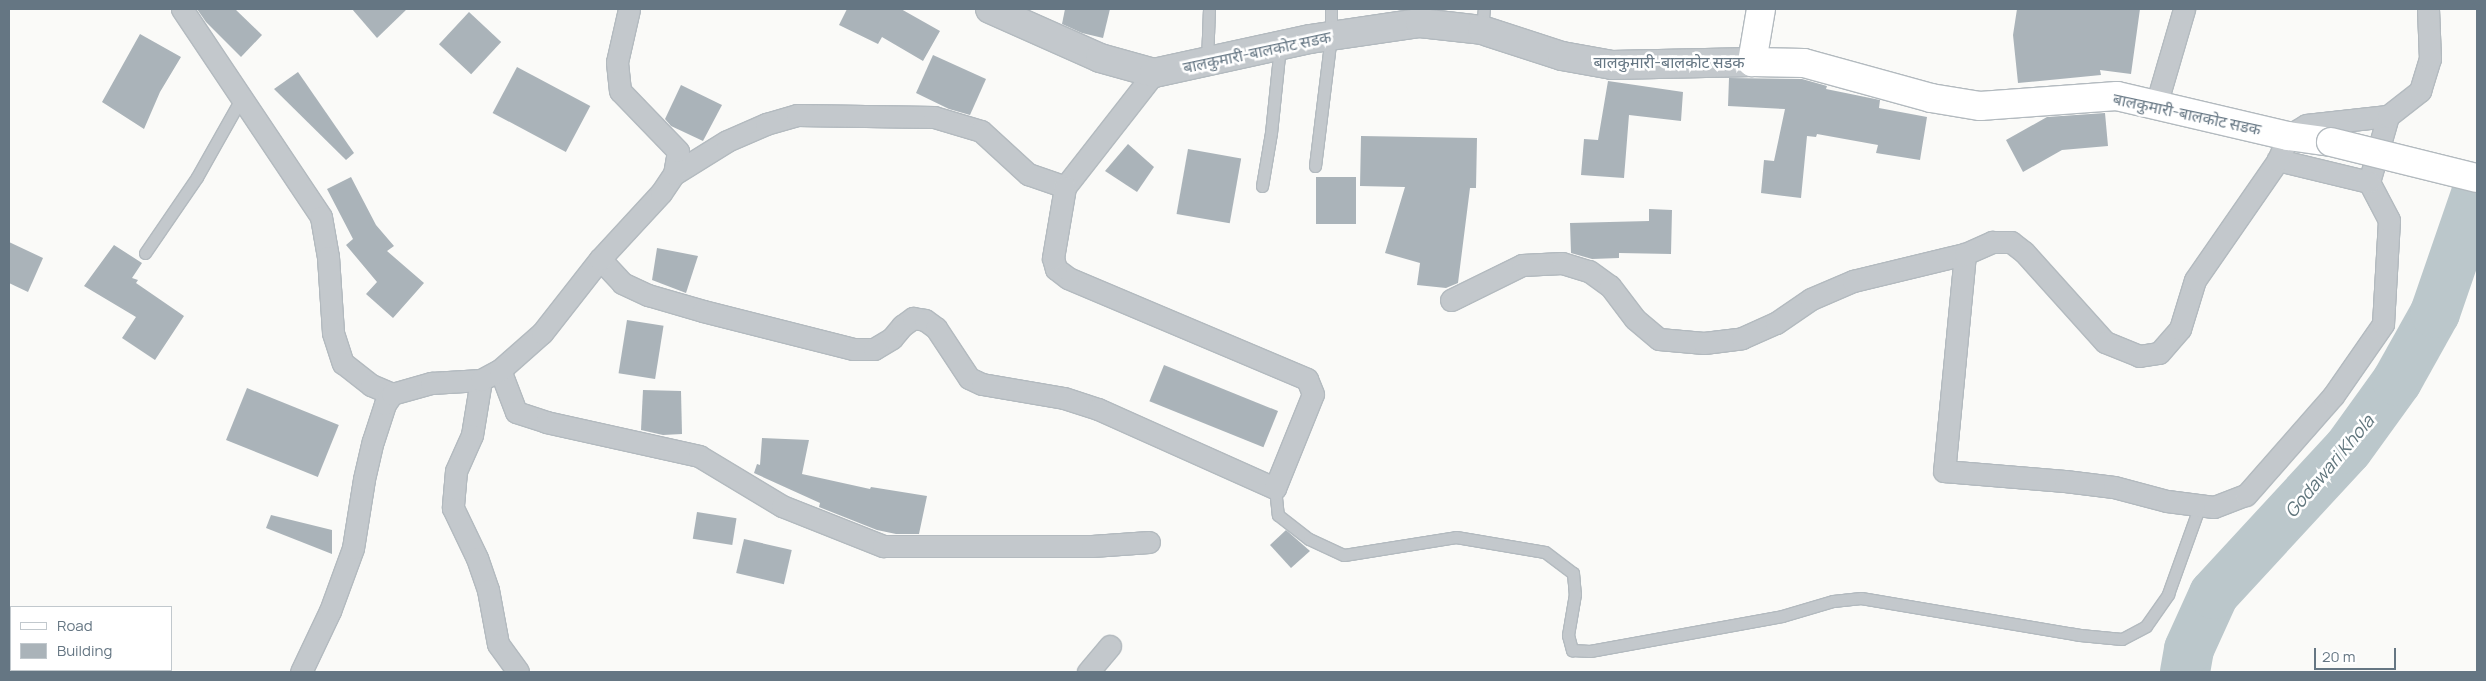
<!DOCTYPE html>
<meta charset="utf-8">
<style>
body{margin:0}
#map{position:relative;width:2486px;height:681px;overflow:hidden;background:#fafaf8;font-family:Manrope,"Noto Sans Devanagari",sans-serif}
div>[style]{position:absolute}
.river>*{height:50px;margin:-25px;padding:0 25px;transform-origin:25px;border-radius:25px;background:#bbc7cb}
.building>*{inset:0;background:#aab3b9;transform-origin:0 0}
.roads{filter:drop-shadow(1px 0 #b3babf) drop-shadow(-1px 0 #b3babf) drop-shadow(0 1px #b3babf) drop-shadow(0 -1px #b3babf)}
.service>*{height:11px;margin:-5.5px;padding:0 5.5px;transform-origin:5.5px;border-radius:5.5px;background:#c3c8cc}
.minor>*{height:21px;margin:-10.5px;padding:0 10.5px;transform-origin:10.5px;border-radius:10.5px;background:#c3c8cc}
.tertiary>*{height:28px;margin:-14px;padding:0 14px;transform-origin:14px;border-radius:14px;background:#c3c8cc}
.secondary>*{height:28px;margin:-14px;padding:0 14px;transform-origin:14px;border-radius:14px;background:#fff}
.bridges{filter:drop-shadow(1px 0 #b3babf) drop-shadow(-1px 0 #b3babf) drop-shadow(0 1px #b3babf) drop-shadow(0 -1px #b3babf)}
.secondary-bridge>*{height:28px;margin:-14px;padding:0 14px;transform-origin:14px;border-radius:14px;background:#fff}
span{translate:-50% -50%;white-space:nowrap;text-align:center;line-height:1.15;-webkit-text-stroke:5px #fff;paint-order:stroke}
.street-label{font-size:16px;color:#657683}
.water-label{font-size:18px;color:#60757c;font-style:italic}
.frame{position:absolute;inset:0;border:10px solid #657683;pointer-events:none}
.legend{position:absolute;left:10px;top:606px;width:162px;height:65px;box-sizing:border-box;background:#fff;border:1px solid #c1c8cd;margin:0;padding:6px 9px;list-style:none;font-size:15px;color:#657683}
.legend li{display:flex;align-items:center;gap:10px;height:25px}
.legend b{width:25px;border:1px solid #c1c8cd}
.scale{position:absolute;left:2314px;top:648px;width:82px;height:22px;box-sizing:border-box;border:2px solid #657683;border-top:0;padding-left:6px;font-size:15px;line-height:18px;white-space:nowrap;color:#657683;-webkit-text-stroke:4px #fff;paint-order:stroke}
</style>
<div id="map">
<div class="river">
<div style="left:2185px;top:672px;width:23px;rotate:-80deg"></div>
<div style="left:2189px;top:649px;width:60px;rotate:-65.6deg"></div>
<div style="left:2214px;top:594px;width:197px;rotate:-47.3deg"></div>
<div style="left:2348px;top:449px;width:84px;rotate:-54.2deg"></div>
<div style="left:2397px;top:381px;width:78px;rotate:-60.8deg"></div>
<div style="left:2435px;top:313px;width:129px;rotate:-71deg"></div>
</div>
<div class="building">
<div style="clip-path:polygon(197px 9px,235px 9px,262px 35px,241px 57px,206px 22px)"></div>
<div style="clip-path:polygon(352px 9px,407px 9px,377px 38px)"></div>
<div style="clip-path:polygon(847px 9px,901px 9px,940px 31px,923px 61px,882px 37px,878px 44px,839px 25px)"></div>
<div style="clip-path:polygon(1065px 9px,1110px 9px,1103px 38px,1082px 33px,1062px 24px)"></div>
<div style="clip-path:polygon(2017px 9px,2140px 9px,2131px 74px,2100px 70px,2101px 75px,2018px 83px,2013px 35px)"></div>
<div style="left:469px;top:12px;width:44px;height:44px;rotate:43deg"></div>
<div style="clip-path:polygon(140px 34px,181px 57px,160px 92px,144px 129px,102px 102px)"></div>
<div style="clip-path:polygon(933px 55px,986px 79px,970px 115px,949px 109px,916px 93px)"></div>
<div style="left:517px;top:67px;width:83px;height:52px;rotate:28deg"></div>
<div style="clip-path:polygon(298px 72px,354px 153px,346px 160px,274px 89px)"></div>
<div style="clip-path:polygon(1729px 78px,1802px 79px,1827px 86px,1826px 89px,1880px 100px,1879px 108px,1927px 117px,1920px 160px,1876px 153px,1878px 145px,1817px 134px,1816px 137px,1807px 136px,1801px 198px,1761px 193px,1764px 160px,1774px 161px,1785px 109px,1728px 106px)"></div>
<div style="clip-path:polygon(1608px 81px,1683px 92px,1681px 121px,1629px 115px,1624px 178px,1581px 175px,1584px 139px,1598px 140px)"></div>
<div style="clip-path:polygon(681px 85px,722px 105px,703px 141px,671px 126px,665px 119px)"></div>
<div style="clip-path:polygon(2105px 113px,2108px 146px,2062px 150px,2023px 172px,2006px 140px,2047px 117px)"></div>
<div style="clip-path:polygon(1361px 136px,1477px 138px,1476px 188px,1470px 188px,1458px 283px,1446px 288px,1417px 285px,1420px 263px,1385px 253px,1405px 187px,1360px 186px)"></div>
<div style="clip-path:polygon(1128px 144px,1154px 167px,1137px 192px,1105px 171px)"></div>
<div style="left:1188px;top:149px;width:54px;height:66px;rotate:10deg"></div>
<div style="clip-path:polygon(351px 177px,376px 225px,394px 246px,387px 251px,424px 283px,393px 318px,366px 294px,377px 282px,346px 245px,353px 239px,327px 189px)"></div>
<div style="left:1356px;top:177px;width:47px;height:40px;rotate:90deg"></div>
<div style="clip-path:polygon(1649px 209px,1672px 210px,1671px 254px,1619px 253px,1619px 258px,1592px 259px,1571px 253px,1570px 223px,1649px 221px)"></div>
<div style="clip-path:polygon(9px 242px,43px 258px,28px 292px,9px 283px)"></div>
<div style="clip-path:polygon(114px 245px,142px 263px,132px 278px,138px 280px,136px 283px,184px 316px,155px 360px,122px 338px,136px 317px,84px 286px)"></div>
<div style="clip-path:polygon(657px 248px,698px 256px,686px 293px,652px 280px)"></div>
<div style="left:627px;top:320px;width:37px;height:54px;rotate:9deg"></div>
<div style="left:1164px;top:365px;width:123px;height:39px;rotate:22deg"></div>
<div style="left:247px;top:388px;width:99px;height:56px;rotate:22deg"></div>
<div style="clip-path:polygon(643px 390px,681px 391px,682px 434px,663px 435px,641px 430px)"></div>
<div style="clip-path:polygon(762px 438px,809px 440px,802px 474px,870px 489px,871px 487px,927px 496px,919px 534px,896px 534px,877px 530px,819px 507px,820px 503px,754px 473px,757px 464px,760px 465px)"></div>
<div style="left:697px;top:512px;width:40px;height:27px;rotate:9deg"></div>
<div style="clip-path:polygon(271px 515px,332px 530px,332px 554px,266px 528px)"></div>
<div style="clip-path:polygon(1286px 530px,1310px 551px,1291px 568px,1270px 545px)"></div>
<div style="left:744px;top:539px;width:49px;height:35px;rotate:13deg"></div>
</div>
<div class="roads">
<div class="service">
<div style="left:1482px;top:30px;width:21px;rotate:-85deg"></div>
<div style="left:1207px;top:61px;width:52px;rotate:-87.8deg"></div>
<div style="left:1315px;top:166px;width:131px;rotate:-83deg"></div>
<div style="left:1331px;top:36px;width:27px;rotate:-90deg"></div>
<div style="left:1262px;top:186px;width:54px;rotate:-80.4deg"></div>
<div style="left:1271px;top:133px;width:87px;rotate:-84.1deg"></div>
<div style="left:145px;top:253px;width:92px;rotate:-55.6deg"></div>
<div style="left:197px;top:177px;width:92px;rotate:-60.6deg"></div>
<div style="left:1275px;top:488px;width:27px;rotate:84deg"></div>
<div style="left:1278px;top:515px;width:39px;rotate:38deg"></div>
<div style="left:1309px;top:539px;width:38px;rotate:25deg"></div>
<div style="left:1344px;top:555px;width:113px;rotate:-9.1deg"></div>
<div style="left:1456px;top:537px;width:90px;rotate:9.6deg"></div>
<div style="left:1545px;top:552px;width:35px;rotate:37deg"></div>
<div style="left:1573px;top:573px;width:21px;rotate:85deg"></div>
<div style="left:1575px;top:594px;width:42px;rotate:99.7deg"></div>
<div style="left:1568px;top:635px;width:16px;rotate:75deg"></div>
<div style="left:1572px;top:650px;width:18px;rotate:3deg"></div>
<div style="left:1590px;top:651px;width:195px;rotate:-10.3deg"></div>
<div style="left:1782px;top:616px;width:53px;rotate:-16.4deg"></div>
<div style="left:1833px;top:601px;width:28px;rotate:-6deg"></div>
<div style="left:1861px;top:598px;width:222px;rotate:9.6deg"></div>
<div style="left:2080px;top:635px;width:42px;rotate:5.4deg"></div>
<div style="left:2122px;top:639px;width:27px;rotate:-28deg"></div>
<div style="left:2146px;top:626px;width:39px;rotate:-55deg"></div>
<div style="left:2168px;top:594px;width:95px;rotate:-70.2deg"></div>
</div>
<div class="minor">
<div style="left:182px;top:9px;width:250px;rotate:56.2deg"></div>
<div style="left:321px;top:217px;width:41px;rotate:80.1deg"></div>
<div style="left:328px;top:257px;width:76px;rotate:86.2deg"></div>
<div style="left:333px;top:333px;width:32px;rotate:72deg"></div>
<div style="left:343px;top:363px;width:36px;rotate:38deg"></div>
<div style="left:371px;top:385px;width:23px;rotate:23deg"></div>
<div style="left:2156px;top:105px;width:100px;rotate:-73.7deg"></div>
<div style="left:674px;top:174px;width:62px;rotate:-31.9deg"></div>
<div style="left:727px;top:141px;width:43px;rotate:-23.6deg"></div>
<div style="left:766px;top:124px;width:32px;rotate:-16deg"></div>
<div style="left:797px;top:115px;width:137px;rotate:0.8deg"></div>
<div style="left:934px;top:117px;width:49px;rotate:16.6deg"></div>
<div style="left:981px;top:131px;width:64px;rotate:42.5deg"></div>
<div style="left:1028px;top:174px;width:39px;rotate:19deg"></div>
<div style="left:1065px;top:187px;width:145px;rotate:-52deg"></div>
<div style="left:2369px;top:182px;width:69px;rotate:-73.9deg"></div>
<div style="left:1965px;top:254px;width:218px;rotate:95.5deg"></div>
<div style="left:1944px;top:471px;width:121px;rotate:4.7deg"></div>
<div style="left:2065px;top:481px;width:49px;rotate:7deg"></div>
<div style="left:2114px;top:487px;width:55px;rotate:14.8deg"></div>
<div style="left:2167px;top:501px;width:47px;rotate:7.3deg"></div>
<div style="left:2214px;top:507px;width:34px;rotate:-21deg"></div>
<div style="left:2246px;top:495px;width:132px;rotate:-48.7deg"></div>
<div style="left:2333px;top:396px;width:88px;rotate:-55.2deg"></div>
<div style="left:2383px;top:324px;width:104px;rotate:-86.7deg"></div>
<div style="left:2389px;top:220px;width:43px;rotate:-117.8deg"></div>
<div style="left:2369px;top:182px;width:94px;rotate:-166.4deg"></div>
<div style="left:600px;top:259px;width:33px;rotate:47deg"></div>
<div style="left:622px;top:283px;width:29px;rotate:25deg"></div>
<div style="left:648px;top:295px;width:57px;rotate:16.2deg"></div>
<div style="left:703px;top:311px;width:155px;rotate:14.2deg"></div>
<div style="left:853px;top:349px;width:21px"></div>
<div style="left:874px;top:349px;width:21px;rotate:-31deg"></div>
<div style="left:892px;top:338px;width:16px;rotate:-50deg"></div>
<div style="left:902px;top:326px;width:14px;rotate:-36deg"></div>
<div style="left:913px;top:318px;width:12px;rotate:9deg"></div>
<div style="left:925px;top:320px;width:14px;rotate:36deg"></div>
<div style="left:936px;top:328px;width:60px;rotate:56.6deg"></div>
<div style="left:969px;top:378px;width:14px;rotate:25deg"></div>
<div style="left:982px;top:384px;width:83px;rotate:9.7deg"></div>
<div style="left:1064px;top:398px;width:36px;rotate:18deg"></div>
<div style="left:1098px;top:409px;width:194px;rotate:24.1deg"></div>
<div style="left:1275px;top:488px;width:101px;rotate:-68deg"></div>
<div style="left:1313px;top:394px;width:16px;rotate:-112deg"></div>
<div style="left:1307px;top:379px;width:259px;rotate:-157.1deg"></div>
<div style="left:1068px;top:278px;width:15px;rotate:-143deg"></div>
<div style="left:1056px;top:269px;width:11px;rotate:-105deg"></div>
<div style="left:1053px;top:258px;width:72px;rotate:-80.4deg"></div>
<div style="left:1451px;top:300px;width:79px;rotate:-26.2deg"></div>
<div style="left:1522px;top:265px;width:40px;rotate:-2.9deg"></div>
<div style="left:1562px;top:263px;width:28px;rotate:17deg"></div>
<div style="left:1589px;top:271px;width:26px;rotate:36deg"></div>
<div style="left:1610px;top:286px;width:41px;rotate:52.9deg"></div>
<div style="left:1635px;top:319px;width:31px;rotate:40deg"></div>
<div style="left:1659px;top:339px;width:45px;rotate:5.1deg"></div>
<div style="left:1704px;top:343px;width:38px;rotate:-7deg"></div>
<div style="left:1742px;top:338px;width:37px;rotate:-24deg"></div>
<div style="left:1776px;top:323px;width:42px;rotate:-34.4deg"></div>
<div style="left:1811px;top:299px;width:46px;rotate:-23.2deg"></div>
<div style="left:1853px;top:281px;width:115px;rotate:-13.6deg"></div>
<div style="left:1965px;top:254px;width:30px;rotate:-24deg"></div>
<div style="left:1992px;top:242px;width:19px"></div>
<div style="left:2011px;top:242px;width:16px;rotate:38deg"></div>
<div style="left:2024px;top:252px;width:121px;rotate:48deg"></div>
<div style="left:2105px;top:342px;width:37px;rotate:22deg"></div>
<div style="left:2139px;top:356px;width:20px;rotate:-9deg"></div>
<div style="left:2159px;top:353px;width:32px;rotate:-49deg"></div>
<div style="left:2180px;top:329px;width:51px;rotate:-73deg"></div>
<div style="left:2195px;top:280px;width:146px;rotate:-55.3deg"></div>
<div style="left:2278px;top:160px;width:26px;rotate:-67deg"></div>
<div style="left:2288px;top:136px;width:21px;rotate:-31deg"></div>
<div style="left:2306px;top:125px;width:82px;rotate:-6.3deg"></div>
<div style="left:2388px;top:116px;width:41px;rotate:-38deg"></div>
<div style="left:2420px;top:91px;width:34px;rotate:-73deg"></div>
<div style="left:2430px;top:59px;width:50px;rotate:-92.3deg"></div>
<div style="left:500px;top:370px;width:45px;rotate:69.1deg"></div>
<div style="left:516px;top:412px;width:32px;rotate:18deg"></div>
<div style="left:546px;top:422px;width:157px;rotate:12.5deg"></div>
<div style="left:699px;top:456px;width:97px;rotate:31.1deg"></div>
<div style="left:782px;top:506px;width:109px;rotate:21.6deg"></div>
<div style="left:883px;top:546px;width:209px"></div>
<div style="left:1092px;top:546px;width:57px;rotate:-4deg"></div>
<div style="left:481px;top:380px;width:56px;rotate:99.3deg"></div>
<div style="left:472px;top:435px;width:39px;rotate:114deg"></div>
<div style="left:456px;top:471px;width:37px;rotate:95deg"></div>
<div style="left:453px;top:508px;width:55px;rotate:64.4deg"></div>
<div style="left:477px;top:558px;width:34px;rotate:71deg"></div>
<div style="left:488px;top:590px;width:55px;rotate:79.5deg"></div>
<div style="left:498px;top:644px;width:34px;rotate:54deg"></div>
<div style="left:301px;top:672px;width:68px;rotate:-64.6deg"></div>
<div style="left:330px;top:611px;width:67px;rotate:-69.9deg"></div>
<div style="left:353px;top:548px;width:70px;rotate:-80.9deg"></div>
<div style="left:364px;top:479px;width:39px;rotate:-77deg"></div>
<div style="left:373px;top:441px;width:39px;rotate:-72deg"></div>
<div style="left:385px;top:404px;width:12px;rotate:-55deg"></div>
<div style="left:392px;top:394px;width:41px;rotate:-15.8deg"></div>
<div style="left:431px;top:383px;width:50px;rotate:-3.4deg"></div>
<div style="left:481px;top:380px;width:21px;rotate:-28deg"></div>
<div style="left:500px;top:370px;width:56px;rotate:-41.4deg"></div>
<div style="left:542px;top:333px;width:94px;rotate:-51.9deg"></div>
<div style="left:600px;top:259px;width:90px;rotate:-47.3deg"></div>
<div style="left:661px;top:193px;width:23px;rotate:-56deg"></div>
<div style="left:674px;top:174px;width:23px;rotate:-80deg"></div>
<div style="left:678px;top:151px;width:83px;rotate:-134deg"></div>
<div style="left:620px;top:91px;width:29px;rotate:-96deg"></div>
<div style="left:617px;top:62px;width:54px;rotate:-77.2deg"></div>
<div style="left:1088px;top:672px;width:34px;rotate:-50deg"></div>
</div>
<div class="tertiary">
<div style="left:990px;top:9px;width:120px;rotate:24deg"></div>
<div style="left:1100px;top:58px;width:56px;rotate:15.5deg"></div>
<div style="left:1154px;top:73px;width:160px;rotate:-12.3deg"></div>
<div style="left:1310px;top:39px;width:111px;rotate:-8.3deg"></div>
<div style="left:1420px;top:23px;width:62px;rotate:6.4deg"></div>
<div style="left:1482px;top:30px;width:84px;rotate:18deg"></div>
<div style="left:1562px;top:56px;width:51px;rotate:10.2deg"></div>
<div style="left:1612px;top:65px;width:140px;rotate:-1.2deg"></div>
</div>
<div class="secondary">
<div style="left:1761px;top:9px;width:54px;rotate:99.6deg"></div>
<div style="left:1752px;top:62px;width:52px;rotate:1.1deg"></div>
<div style="left:1804px;top:63px;width:132px;rotate:15.4deg"></div>
<div style="left:1931px;top:98px;width:50px;rotate:9.3deg"></div>
<div style="left:1980px;top:106px;width:137px;rotate:-4.2deg"></div>
<div style="left:2117px;top:96px;width:176px;rotate:13.2deg"></div>
<div style="left:2288px;top:136px;width:43px;rotate:7.9deg"></div>
</div>
</div>
<div class="bridges">
<div class="secondary-bridge">
<div style="left:2331px;top:142px;width:150px;rotate:13.9deg"></div>
</div>
</div>
<div class="street-label">
<span style="left:1257px;top:52px;rotate:-12deg">बालकुमारी-बालकोट सडक</span>
<span style="left:1669px;top:62px">बालकुमारी-बालकोट सडक</span>
<span style="left:2187px;top:114px;rotate:12deg">बालकुमारी-बालकोट सडक</span>
</div>
<div class="water-label">
<span style="left:2329px;top:466px;rotate:-50deg">Godawari Khola</span>
</div>
<div class="frame"></div>
<ul class="legend">
<li><b style="height:6px;background:#fff"></b>Road</li>
<li><b style="height:14px;background:#aab3b9"></b>Building</li>
</ul>
<div class="scale">20 m</div>
</div>
